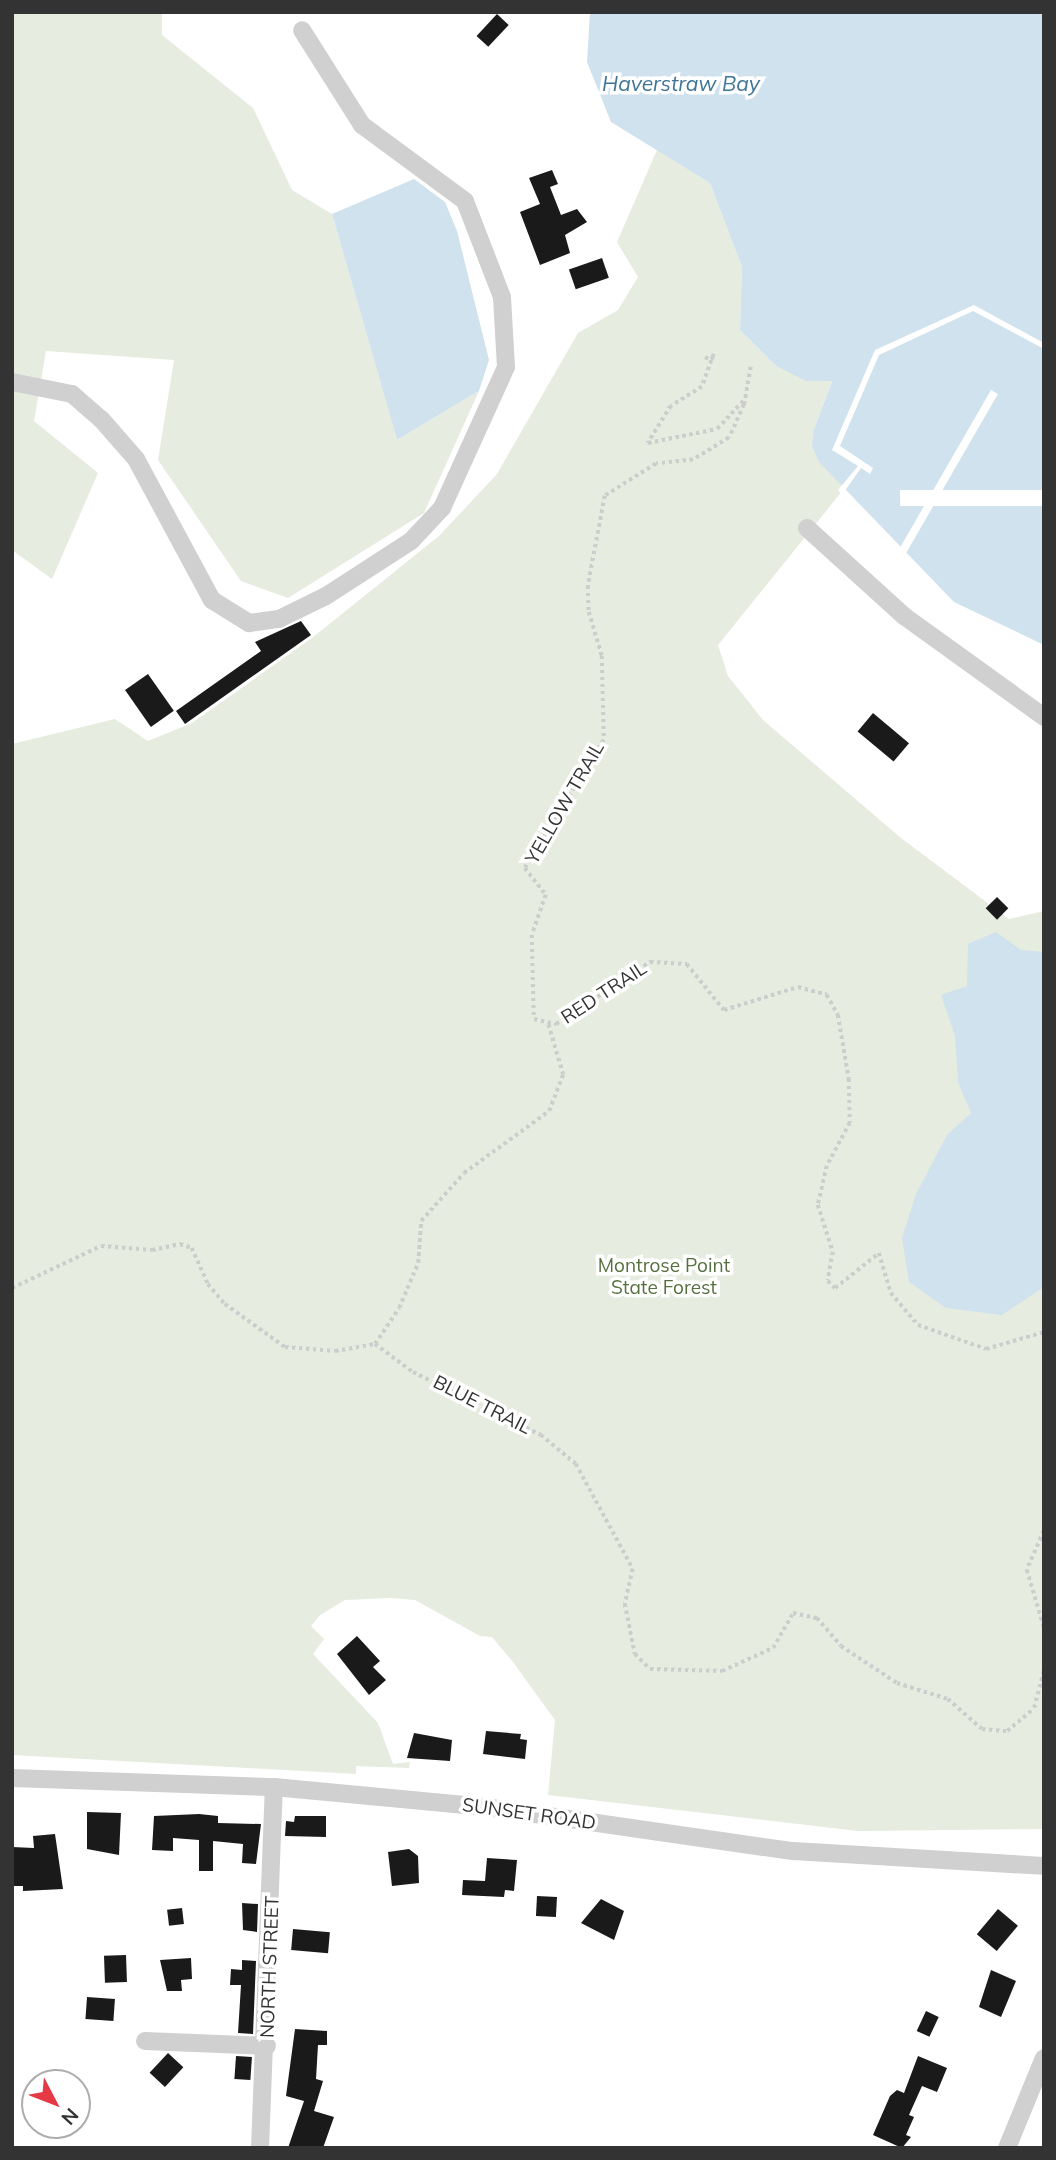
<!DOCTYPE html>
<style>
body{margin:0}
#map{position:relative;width:1056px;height:2160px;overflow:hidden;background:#fff;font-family:Mulish,sans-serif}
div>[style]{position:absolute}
.green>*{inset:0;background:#e6ecdf}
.water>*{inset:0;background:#cfe2ee}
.pier>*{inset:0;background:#fff;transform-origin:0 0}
.building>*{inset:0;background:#1a1a1a;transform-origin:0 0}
.path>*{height:3.5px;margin-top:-1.75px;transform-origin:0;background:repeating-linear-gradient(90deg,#cdcdcd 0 3.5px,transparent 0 7px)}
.minor>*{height:18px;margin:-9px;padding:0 9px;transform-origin:9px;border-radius:9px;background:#d0d0d0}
span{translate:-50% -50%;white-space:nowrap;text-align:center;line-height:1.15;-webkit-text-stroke:7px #fff;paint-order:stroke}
.street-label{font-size:19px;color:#333}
.park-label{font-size:19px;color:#56703f}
.water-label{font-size:21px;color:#3f7597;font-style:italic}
.frame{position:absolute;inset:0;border:14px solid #333;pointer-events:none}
.north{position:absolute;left:21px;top:2069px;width:70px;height:70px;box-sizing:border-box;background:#fff;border:2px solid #adadad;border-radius:50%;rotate:132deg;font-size:19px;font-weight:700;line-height:28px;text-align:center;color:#333}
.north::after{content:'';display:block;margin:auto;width:24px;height:32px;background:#e63946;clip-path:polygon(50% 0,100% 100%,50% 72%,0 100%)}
</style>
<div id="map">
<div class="green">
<div style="clip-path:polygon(12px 12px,162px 12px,162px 35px,253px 108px,292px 190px,332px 214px,397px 440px,479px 391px,424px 513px,288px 598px,241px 581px,158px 460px,174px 360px,46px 351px,34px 421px,98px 473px,52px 579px,12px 550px)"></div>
<div style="clip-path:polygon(657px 150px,710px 183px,742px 267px,740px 330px,776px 366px,832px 380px,814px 429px,843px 490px,718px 645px,728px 676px,763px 720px,901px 838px,1009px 919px,1044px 911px,1044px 1829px,858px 1831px,548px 1795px,555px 1720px,513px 1662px,492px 1637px,480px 1636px,415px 1600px,391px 1598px,345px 1600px,320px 1615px,311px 1626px,324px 1639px,313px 1654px,378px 1723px,393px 1764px,410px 1762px,409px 1768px,356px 1766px,356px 1774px,12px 1755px,12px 744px,115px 719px,148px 741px,192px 723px,312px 638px,439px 536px,497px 474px,578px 333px,618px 310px,638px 277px,617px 242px)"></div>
</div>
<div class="water">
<div style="clip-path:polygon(590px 12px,1044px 12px,1044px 645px,954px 602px,819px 462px,812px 446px,814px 429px,832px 381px,806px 381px,776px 366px,740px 330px,742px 267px,710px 183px,611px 122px,587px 62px)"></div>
<div style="clip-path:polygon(414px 179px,445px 202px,457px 231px,489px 360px,479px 391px,397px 440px,332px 214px)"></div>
<div style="clip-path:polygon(996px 932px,1021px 950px,1044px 952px,1044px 1287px,1002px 1315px,946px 1308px,909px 1282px,902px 1238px,916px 1194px,947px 1135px,971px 1113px,958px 1082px,955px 1036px,941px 995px,967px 986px,968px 944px)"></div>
</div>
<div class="pier">
<div style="clip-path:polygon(974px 305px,1044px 343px,1044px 349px,973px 311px,879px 355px,840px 446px,873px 468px,870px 474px,861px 468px,842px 495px,838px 490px,858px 466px,832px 450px,875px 350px)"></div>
<div style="left:991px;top:390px;width:8px;height:187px;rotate:30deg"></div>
<div style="left:1044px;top:490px;width:16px;height:144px;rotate:90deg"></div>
</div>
<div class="building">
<div style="left:497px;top:14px;width:16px;height:30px;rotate:43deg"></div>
<div style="clip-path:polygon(552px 170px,558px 184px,550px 187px,561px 215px,577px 209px,587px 222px,565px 235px,570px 253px,540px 265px,520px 212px,540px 204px,529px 178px)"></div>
<div style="left:602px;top:258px;width:21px;height:35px;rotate:71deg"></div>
<div style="clip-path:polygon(301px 621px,311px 635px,185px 724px,176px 711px,261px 651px,255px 642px)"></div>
<div style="left:148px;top:674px;width:45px;height:28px;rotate:55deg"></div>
<div style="left:873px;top:713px;width:47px;height:24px;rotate:40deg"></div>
<div style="left:997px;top:897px;width:16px;height:16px;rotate:45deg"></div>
<div style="clip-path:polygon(357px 1636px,380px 1661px,373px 1667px,386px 1680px,369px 1695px,337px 1654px)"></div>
<div style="clip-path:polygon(486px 1731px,521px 1734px,520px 1739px,527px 1740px,525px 1759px,483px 1754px)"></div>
<div style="clip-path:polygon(414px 1733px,452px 1740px,450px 1761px,407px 1758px)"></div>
<div style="clip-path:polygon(87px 1812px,121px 1813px,119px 1855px,87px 1849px)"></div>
<div style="clip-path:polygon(199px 1814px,218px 1816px,218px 1823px,261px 1824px,256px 1864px,242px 1863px,243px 1844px,213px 1841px,213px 1871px,199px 1871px,199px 1840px,173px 1838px,173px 1851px,152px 1850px,154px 1816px)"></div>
<div style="clip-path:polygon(295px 1816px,326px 1816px,326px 1837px,285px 1836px,286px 1821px,294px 1822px)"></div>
<div style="clip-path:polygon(55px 1834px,63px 1889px,23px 1891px,23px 1886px,12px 1886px,12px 1847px,34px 1848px,33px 1836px)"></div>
<div style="clip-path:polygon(409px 1849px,418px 1856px,419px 1883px,392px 1886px,388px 1852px)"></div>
<div style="clip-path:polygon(487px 1858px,517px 1860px,514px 1891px,505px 1890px,504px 1897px,462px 1895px,463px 1880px,485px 1881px)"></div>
<div style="left:537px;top:1896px;width:20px;height:20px;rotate:3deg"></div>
<div style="clip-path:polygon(601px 1899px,624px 1911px,614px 1940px,581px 1923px)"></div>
<div style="clip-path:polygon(242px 1903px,258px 1904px,257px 1932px,243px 1930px)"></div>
<div style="left:182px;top:1908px;width:16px;height:15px;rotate:83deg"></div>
<div style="left:998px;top:1909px;width:26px;height:33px;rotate:40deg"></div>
<div style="left:293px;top:1929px;width:37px;height:21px;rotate:5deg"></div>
<div style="left:126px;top:1955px;width:27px;height:22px;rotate:88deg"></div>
<div style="clip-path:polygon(191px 1958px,192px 1979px,181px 1980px,182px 1991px,167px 1991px,160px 1960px)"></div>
<div style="clip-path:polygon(242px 1960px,256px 1961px,253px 2034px,238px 2033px,241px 1985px,230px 1985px,231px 1969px,242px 1970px)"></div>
<div style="clip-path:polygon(991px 1970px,1016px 1981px,1001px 2017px,979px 2007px)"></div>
<div style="left:87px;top:1997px;width:28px;height:22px;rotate:4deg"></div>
<div style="left:926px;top:2011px;width:14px;height:22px;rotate:25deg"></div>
<div style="clip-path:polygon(295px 2029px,327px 2031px,327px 2045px,318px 2045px,316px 2079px,323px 2081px,314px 2111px,334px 2117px,323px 2148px,288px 2148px,304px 2101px,286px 2096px)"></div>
<div style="left:168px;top:2053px;width:21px;height:27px;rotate:43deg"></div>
<div style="left:236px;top:2056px;width:16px;height:23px;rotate:4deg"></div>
<div style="clip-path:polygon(918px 2056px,947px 2068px,937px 2092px,922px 2086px,909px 2115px,914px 2117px,906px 2135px,911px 2137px,902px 2148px,873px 2135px,890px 2096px,897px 2090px,904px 2093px)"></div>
</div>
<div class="path">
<div style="left:705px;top:357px;width:7px;rotate:27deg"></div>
<div style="left:711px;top:360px;width:7px;rotate:-63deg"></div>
<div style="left:714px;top:354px;width:35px;rotate:110deg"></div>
<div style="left:702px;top:387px;width:36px;rotate:148deg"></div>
<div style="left:671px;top:406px;width:44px;rotate:121.9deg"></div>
<div style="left:648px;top:443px;width:70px;rotate:-11.5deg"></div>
<div style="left:717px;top:429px;width:40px;rotate:-47deg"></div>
<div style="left:751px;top:367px;width:39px;rotate:100deg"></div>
<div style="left:744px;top:405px;width:36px;rotate:114deg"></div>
<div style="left:729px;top:438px;width:42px;rotate:148.6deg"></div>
<div style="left:693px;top:460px;width:37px;rotate:174deg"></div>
<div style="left:656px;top:464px;width:60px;rotate:147.9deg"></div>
<div style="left:605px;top:496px;width:92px;rotate:100.7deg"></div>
<div style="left:588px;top:586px;width:26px;rotate:88deg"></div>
<div style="left:589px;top:612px;width:46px;rotate:73.5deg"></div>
<div style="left:602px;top:656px;width:84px;rotate:88.6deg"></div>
<div style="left:604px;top:740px;width:150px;rotate:121.7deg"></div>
<div style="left:525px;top:868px;width:34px;rotate:52deg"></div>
<div style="left:546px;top:895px;width:42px;rotate:109.3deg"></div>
<div style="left:532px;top:935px;width:84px;rotate:88.6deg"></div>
<div style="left:534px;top:1019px;width:23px;rotate:13deg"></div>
<div style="left:556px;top:1024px;width:113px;rotate:-33.4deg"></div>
<div style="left:650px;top:962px;width:37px;rotate:3deg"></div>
<div style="left:687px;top:964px;width:59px;rotate:51.2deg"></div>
<div style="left:724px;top:1010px;width:77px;rotate:-17.3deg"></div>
<div style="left:798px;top:987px;width:30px;rotate:15deg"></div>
<div style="left:827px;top:995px;width:23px;rotate:61deg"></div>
<div style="left:838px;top:1015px;width:65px;rotate:80.2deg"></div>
<div style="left:849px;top:1079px;width:44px;rotate:88.7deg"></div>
<div style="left:850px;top:1123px;width:49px;rotate:118.1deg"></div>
<div style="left:827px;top:1166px;width:40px;rotate:103deg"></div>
<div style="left:818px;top:1205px;width:49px;rotate:72.3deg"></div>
<div style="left:833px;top:1252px;width:29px;rotate:100deg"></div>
<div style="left:828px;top:1281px;width:10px;rotate:45deg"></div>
<div style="left:835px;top:1288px;width:56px;rotate:-38.5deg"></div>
<div style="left:879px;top:1253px;width:42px;rotate:73.3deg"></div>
<div style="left:891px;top:1293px;width:42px;rotate:49.8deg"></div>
<div style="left:918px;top:1325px;width:72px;rotate:19.4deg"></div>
<div style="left:986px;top:1349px;width:60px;rotate:-16.3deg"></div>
<div style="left:12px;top:1288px;width:98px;rotate:-25.3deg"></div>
<div style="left:101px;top:1246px;width:51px;rotate:4.5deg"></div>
<div style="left:152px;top:1250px;width:29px;rotate:-12deg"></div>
<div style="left:180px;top:1244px;width:13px;rotate:18deg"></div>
<div style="left:192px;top:1248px;width:39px;rotate:66deg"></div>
<div style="left:208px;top:1284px;width:26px;rotate:50deg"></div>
<div style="left:225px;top:1304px;width:74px;rotate:35.6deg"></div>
<div style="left:285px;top:1347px;width:50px;rotate:4.6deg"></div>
<div style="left:335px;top:1351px;width:41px;rotate:-9.9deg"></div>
<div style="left:375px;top:1344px;width:43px;rotate:-56.3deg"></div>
<div style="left:399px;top:1308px;width:49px;rotate:-67.1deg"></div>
<div style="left:418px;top:1263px;width:42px;rotate:-85.9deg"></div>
<div style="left:421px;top:1221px;width:64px;rotate:-48.1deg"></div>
<div style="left:464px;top:1173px;width:105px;rotate:-36.1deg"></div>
<div style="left:549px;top:1111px;width:39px;rotate:-69deg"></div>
<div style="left:563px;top:1075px;width:53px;rotate:-106.4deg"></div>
<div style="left:375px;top:1344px;width:47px;rotate:36.4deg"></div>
<div style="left:413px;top:1372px;width:143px;rotate:26.2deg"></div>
<div style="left:541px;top:1435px;width:45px;rotate:39.6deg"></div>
<div style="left:576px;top:1464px;width:119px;rotate:61.5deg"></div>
<div style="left:633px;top:1569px;width:36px;rotate:103deg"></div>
<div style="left:625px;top:1604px;width:51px;rotate:78.7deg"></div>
<div style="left:635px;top:1654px;width:21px;rotate:45deg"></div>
<div style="left:650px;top:1669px;width:72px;rotate:1.6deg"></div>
<div style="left:722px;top:1671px;width:56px;rotate:-24.3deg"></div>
<div style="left:773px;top:1648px;width:40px;rotate:-60.3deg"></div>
<div style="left:793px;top:1613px;width:25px;rotate:12deg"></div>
<div style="left:817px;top:1618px;width:37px;rotate:49deg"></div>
<div style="left:841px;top:1646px;width:67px;rotate:33.5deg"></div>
<div style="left:897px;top:1683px;width:53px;rotate:17.4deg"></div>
<div style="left:948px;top:1699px;width:45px;rotate:41.4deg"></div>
<div style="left:982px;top:1729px;width:25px;rotate:5deg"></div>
<div style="left:1007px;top:1731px;width:35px;rotate:-40deg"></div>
<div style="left:1034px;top:1708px;width:40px;rotate:-75.6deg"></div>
<div style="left:1044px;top:1531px;width:43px;rotate:113.6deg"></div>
<div style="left:1027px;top:1570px;width:59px;rotate:73.4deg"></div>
</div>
<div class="minor">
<div style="left:12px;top:382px;width:61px;rotate:11.3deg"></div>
<div style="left:72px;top:394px;width:38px;rotate:41deg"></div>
<div style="left:101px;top:419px;width:53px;rotate:48.8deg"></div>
<div style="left:136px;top:459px;width:160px;rotate:61.7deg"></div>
<div style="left:212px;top:600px;width:44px;rotate:31.9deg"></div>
<div style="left:249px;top:623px;width:30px;rotate:-8deg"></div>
<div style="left:279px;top:619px;width:52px;rotate:-26.1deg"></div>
<div style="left:326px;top:596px;width:101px;rotate:-32.9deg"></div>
<div style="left:411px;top:541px;width:45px;rotate:-46.8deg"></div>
<div style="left:442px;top:508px;width:155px;rotate:-65.6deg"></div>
<div style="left:506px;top:367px;width:70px;rotate:-93.3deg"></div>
<div style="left:502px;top:297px;width:103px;rotate:-111.1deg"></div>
<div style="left:465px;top:201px;width:128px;rotate:-143.6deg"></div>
<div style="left:362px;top:125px;width:112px;rotate:-122.3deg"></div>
<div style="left:807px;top:528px;width:131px;rotate:42.2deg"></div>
<div style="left:904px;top:616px;width:173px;rotate:35.8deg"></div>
<div style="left:12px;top:1778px;width:262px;rotate:2deg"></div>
<div style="left:274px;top:1787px;width:213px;rotate:5.4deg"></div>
<div style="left:486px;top:1807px;width:310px;rotate:8.2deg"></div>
<div style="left:793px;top:1851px;width:251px;rotate:3.4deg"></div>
<div style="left:145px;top:2041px;width:122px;rotate:2.3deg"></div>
<div style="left:260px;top:2148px;width:361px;rotate:-87.8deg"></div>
<div style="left:1007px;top:2148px;width:97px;rotate:-67.7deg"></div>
</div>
<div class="street-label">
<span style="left:565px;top:803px;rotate:-60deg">YELLOW TRAIL</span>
<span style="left:604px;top:993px;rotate:-33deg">RED TRAIL</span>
<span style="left:482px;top:1405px;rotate:27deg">BLUE TRAIL</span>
<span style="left:529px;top:1814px;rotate:8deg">SUNSET ROAD</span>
<span style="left:270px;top:1967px;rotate:-88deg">NORTH STREET</span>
</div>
<div class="park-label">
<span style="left:664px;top:1277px">Montrose Point<br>State Forest</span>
</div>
<div class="water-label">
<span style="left:681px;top:83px">Haverstraw Bay</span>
</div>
<div class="frame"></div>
<div class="north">N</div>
</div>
